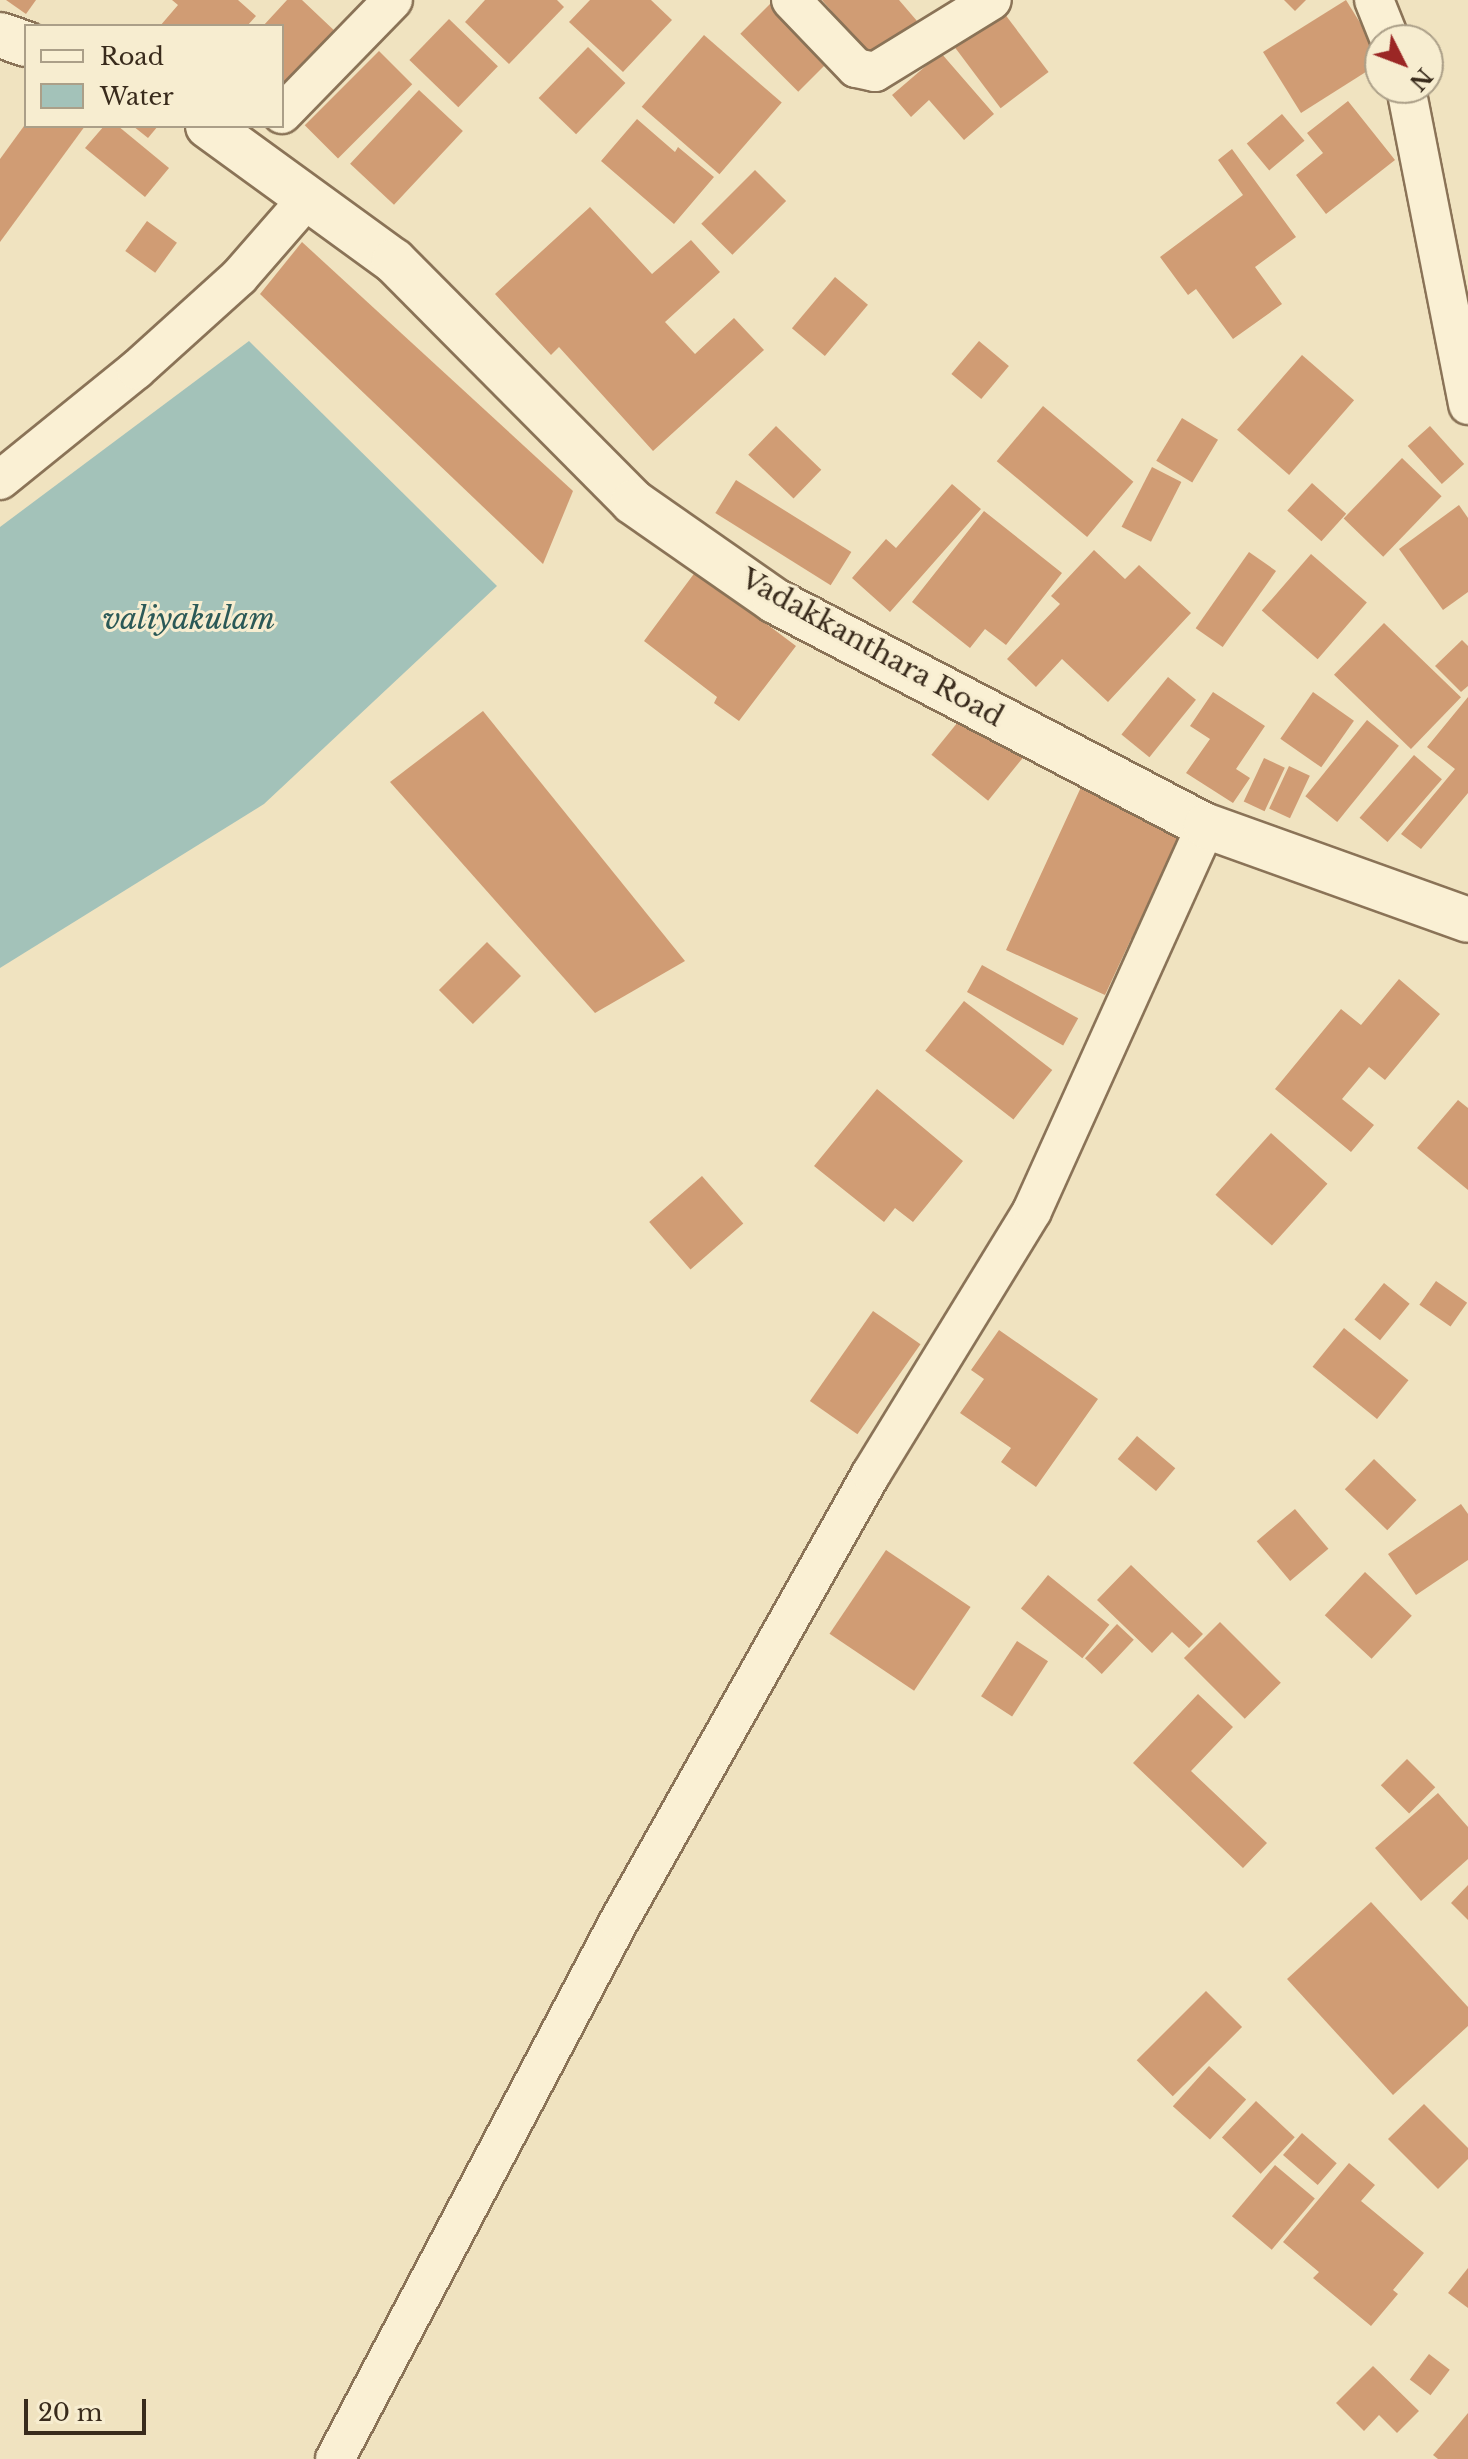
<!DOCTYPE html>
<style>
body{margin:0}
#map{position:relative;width:1468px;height:2459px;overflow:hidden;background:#f0e3c0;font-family:"Libre Baskerville",serif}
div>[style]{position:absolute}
.water>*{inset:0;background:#a3c2b9}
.building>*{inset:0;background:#d09c74;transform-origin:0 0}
.roads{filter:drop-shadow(2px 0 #8a7357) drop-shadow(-2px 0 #8a7357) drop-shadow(0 2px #8a7357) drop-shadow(0 -2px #8a7357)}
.minor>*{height:38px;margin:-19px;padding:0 19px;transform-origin:19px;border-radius:19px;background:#faf0d4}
.tertiary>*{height:44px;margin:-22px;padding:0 22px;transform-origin:22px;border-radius:22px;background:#faf0d4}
span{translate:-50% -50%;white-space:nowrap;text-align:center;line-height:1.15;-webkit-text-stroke:6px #f7edd0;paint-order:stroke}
.street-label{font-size:28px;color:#392b1c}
.water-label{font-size:30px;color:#2b5957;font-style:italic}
.legend{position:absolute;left:24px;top:24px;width:260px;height:104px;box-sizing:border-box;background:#f7edd0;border:2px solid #ab9f88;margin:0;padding:10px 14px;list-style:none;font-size:24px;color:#392b1c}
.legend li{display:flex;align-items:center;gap:16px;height:40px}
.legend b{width:40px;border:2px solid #ab9f88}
.north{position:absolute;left:1364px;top:24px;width:80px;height:80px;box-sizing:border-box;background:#f7edd0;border:2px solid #ab9f88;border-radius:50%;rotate:132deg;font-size:22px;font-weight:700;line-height:32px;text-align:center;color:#392b1c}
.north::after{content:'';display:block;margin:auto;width:28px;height:36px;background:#9b2725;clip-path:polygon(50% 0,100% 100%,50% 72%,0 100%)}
.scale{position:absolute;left:24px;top:2399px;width:122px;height:36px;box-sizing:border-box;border:4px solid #392b1c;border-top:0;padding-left:10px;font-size:24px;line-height:28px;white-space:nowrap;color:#392b1c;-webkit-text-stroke:6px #f7edd0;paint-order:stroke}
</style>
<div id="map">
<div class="water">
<div style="clip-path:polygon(249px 341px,497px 586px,264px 804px,0 968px,0 527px)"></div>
</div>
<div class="building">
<div style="clip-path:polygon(6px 0,36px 0,26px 14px)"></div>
<div style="clip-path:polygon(172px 0,238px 0,256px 16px,247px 26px,160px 26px,178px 5px)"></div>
<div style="clip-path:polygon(287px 0,302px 0,339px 35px,282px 96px,282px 26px,263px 26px)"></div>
<div style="clip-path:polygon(485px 0,557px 0,564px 7px,509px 64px,465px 22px)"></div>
<div style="clip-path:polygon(590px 0,651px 0,672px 20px,623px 72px,569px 22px)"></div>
<div style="clip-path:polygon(822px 0,899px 0,917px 21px,873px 59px)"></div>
<div style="clip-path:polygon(1284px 0,1306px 0,1295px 11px)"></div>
<div style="clip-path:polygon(1346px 0,1380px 55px,1380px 63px,1301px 113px,1263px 52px)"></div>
<div style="left:770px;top:4px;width:82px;height:42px;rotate:45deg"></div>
<div style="left:998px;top:5px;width:84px;height:60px;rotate:53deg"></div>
<div style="left:449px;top:19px;width:68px;height:57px;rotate:44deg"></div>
<div style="left:704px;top:35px;width:103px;height:95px;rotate:41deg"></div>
<div style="left:588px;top:47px;width:52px;height:71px;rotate:44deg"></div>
<div style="left:379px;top:51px;width:47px;height:105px;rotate:45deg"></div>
<div style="clip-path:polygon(941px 53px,994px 114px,964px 140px,929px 100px,911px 117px,892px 95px)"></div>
<div style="left:419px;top:90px;width:60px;height:101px;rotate:43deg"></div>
<div style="clip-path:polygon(1348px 101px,1395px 160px,1326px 214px,1296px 175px,1323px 153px,1307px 133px)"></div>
<div style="left:1282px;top:114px;width:35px;height:46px;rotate:50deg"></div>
<div style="clip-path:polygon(637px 119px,675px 152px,678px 147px,714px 177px,674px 224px,601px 161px)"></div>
<div style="clip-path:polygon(24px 126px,85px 126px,0 242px,0 159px)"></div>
<div style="clip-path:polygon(104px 126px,118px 126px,169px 168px,145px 197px,85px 148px)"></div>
<div style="clip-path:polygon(133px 126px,158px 126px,148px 138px)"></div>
<div style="clip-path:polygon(1232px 149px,1296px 237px,1255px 267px,1282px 304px,1233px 339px,1196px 289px,1188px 295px,1160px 257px,1243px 195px,1218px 160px)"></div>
<div style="left:755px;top:170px;width:44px;height:76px;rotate:45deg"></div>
<div style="clip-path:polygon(590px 207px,652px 274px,691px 240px,720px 272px,665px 322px,695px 354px,734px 318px,764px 350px,653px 451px,559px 347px,551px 355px,495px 294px)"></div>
<div style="left:147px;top:221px;width:37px;height:37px;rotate:36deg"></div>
<div style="clip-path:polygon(302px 242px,573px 491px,543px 564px,260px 294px)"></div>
<div style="left:835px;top:277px;width:43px;height:67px;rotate:40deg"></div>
<div style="left:979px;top:341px;width:39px;height:43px;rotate:40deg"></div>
<div style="left:1302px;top:355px;width:69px;height:99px;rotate:41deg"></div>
<div style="left:1043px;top:406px;width:118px;height:72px;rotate:40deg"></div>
<div style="left:1182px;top:418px;width:42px;height:50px;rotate:31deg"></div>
<div style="left:776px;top:426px;width:63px;height:40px;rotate:44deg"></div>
<div style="left:1430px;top:426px;width:51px;height:30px;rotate:48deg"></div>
<div style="left:1402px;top:458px;width:55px;height:84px;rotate:44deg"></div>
<div style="left:1152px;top:467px;width:33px;height:67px;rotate:27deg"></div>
<div style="left:736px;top:480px;width:136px;height:39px;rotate:32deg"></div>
<div style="left:1312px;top:483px;width:46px;height:37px;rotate:42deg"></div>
<div style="clip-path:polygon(952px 484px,981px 509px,890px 612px,852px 578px,886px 539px,896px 548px)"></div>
<div style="clip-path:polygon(1459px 505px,1468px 518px,1468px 592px,1443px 610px,1399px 549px)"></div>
<div style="clip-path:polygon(984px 511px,1062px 573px,1006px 645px,985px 629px,970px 648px,912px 602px)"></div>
<div style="clip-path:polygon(1094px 550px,1125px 579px,1139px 565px,1191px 613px,1108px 702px,1062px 659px,1036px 687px,1007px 659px,1060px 604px,1051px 596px)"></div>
<div style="left:1249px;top:552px;width:33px;height:93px;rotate:35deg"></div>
<div style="left:1311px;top:554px;width:74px;height:75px;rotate:41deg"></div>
<div style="clip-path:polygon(696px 571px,796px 646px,739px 721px,714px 703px,717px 697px,644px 641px)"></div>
<div style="left:1384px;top:623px;width:107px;height:72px;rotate:44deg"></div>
<div style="clip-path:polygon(1462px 640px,1468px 646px,1468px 686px,1461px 692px,1435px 666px)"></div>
<div style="left:1168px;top:677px;width:36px;height:74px;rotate:39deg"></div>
<div style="clip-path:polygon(1213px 692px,1265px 726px,1236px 769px,1250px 778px,1233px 803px,1186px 773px,1210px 739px,1190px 726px)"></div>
<div style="left:1313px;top:692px;width:50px;height:57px;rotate:35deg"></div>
<div style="clip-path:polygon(1468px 697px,1468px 793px,1421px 849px,1401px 834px,1455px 769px,1427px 747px)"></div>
<div style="clip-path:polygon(483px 711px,685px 961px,595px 1013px,390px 782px)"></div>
<div style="left:966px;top:712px;width:73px;height:55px;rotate:39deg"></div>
<div style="left:1367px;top:720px;width:41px;height:98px;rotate:39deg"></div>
<div style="left:1414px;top:755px;width:37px;height:83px;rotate:41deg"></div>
<div style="left:1264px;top:758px;width:23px;height:48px;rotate:25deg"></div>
<div style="left:1289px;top:766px;width:23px;height:47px;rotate:25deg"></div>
<div style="clip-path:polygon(1082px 785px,1187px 833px,1137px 942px,1131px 939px,1105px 995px,1006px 950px)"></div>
<div style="left:487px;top:942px;width:48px;height:68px;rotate:45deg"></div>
<div style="left:982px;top:965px;width:110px;height:31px;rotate:29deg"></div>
<div style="clip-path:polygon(1399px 979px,1440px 1014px,1385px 1080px,1369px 1067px,1342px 1099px,1374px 1125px,1351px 1152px,1275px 1089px,1341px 1009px,1361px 1025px)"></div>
<div style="left:964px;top:1001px;width:112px;height:63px;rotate:38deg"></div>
<div style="clip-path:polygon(877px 1089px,963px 1161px,913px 1222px,895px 1208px,884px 1222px,814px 1166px)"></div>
<div style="clip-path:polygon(1458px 1100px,1468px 1108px,1468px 1190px,1417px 1148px)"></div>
<div style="left:1271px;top:1133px;width:76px;height:83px;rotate:42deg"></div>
<div style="left:702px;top:1176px;width:63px;height:70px;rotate:49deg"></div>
<div style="left:1436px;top:1281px;width:38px;height:29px;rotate:35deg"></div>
<div style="left:1384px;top:1283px;width:33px;height:47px;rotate:39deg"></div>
<div style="left:873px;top:1311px;width:58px;height:110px;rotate:35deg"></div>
<div style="left:1344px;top:1328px;width:83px;height:50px;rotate:39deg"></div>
<div style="clip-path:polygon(999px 1330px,1098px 1399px,1036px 1487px,1001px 1462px,1011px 1448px,960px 1413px,984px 1379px,971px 1370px)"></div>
<div style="left:1137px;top:1436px;width:50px;height:30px;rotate:40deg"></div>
<div style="left:1374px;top:1459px;width:59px;height:42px;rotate:44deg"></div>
<div style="clip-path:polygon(1461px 1504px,1468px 1514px,1468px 1560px,1416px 1595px,1388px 1554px)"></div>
<div style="left:1295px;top:1509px;width:52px;height:50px;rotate:50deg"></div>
<div style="left:886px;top:1550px;width:102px;height:101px;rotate:34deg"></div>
<div style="clip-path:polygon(1131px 1565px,1203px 1634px,1189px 1648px,1172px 1632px,1152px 1653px,1097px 1600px)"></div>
<div style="left:1365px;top:1572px;width:64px;height:59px;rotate:43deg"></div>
<div style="left:1048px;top:1575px;width:79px;height:43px;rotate:39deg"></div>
<div style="left:1220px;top:1622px;width:86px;height:51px;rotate:45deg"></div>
<div style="left:1117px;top:1624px;width:23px;height:47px;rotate:43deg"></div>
<div style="left:1017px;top:1641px;width:37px;height:66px;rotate:33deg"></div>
<div style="clip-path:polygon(1198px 1694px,1233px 1727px,1191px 1771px,1267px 1843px,1243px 1868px,1133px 1763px)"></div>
<div style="left:1407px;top:1759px;width:40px;height:37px;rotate:45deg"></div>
<div style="clip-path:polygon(1438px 1793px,1468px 1827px,1468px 1859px,1421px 1901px,1375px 1848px)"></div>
<div style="clip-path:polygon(1468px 1885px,1468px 1920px,1451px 1903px)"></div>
<div style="clip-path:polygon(1371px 1902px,1468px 2007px,1468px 2026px,1393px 2095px,1287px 1979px)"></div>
<div style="left:1206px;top:1991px;width:51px;height:98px;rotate:45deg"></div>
<div style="left:1209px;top:2066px;width:50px;height:54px;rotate:42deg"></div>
<div style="left:1256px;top:2101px;width:53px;height:50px;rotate:43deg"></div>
<div style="clip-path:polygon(1424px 2104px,1468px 2148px,1468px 2159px,1438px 2189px,1388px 2139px)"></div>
<div style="left:1302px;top:2133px;width:46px;height:29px;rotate:41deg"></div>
<div style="clip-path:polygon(1349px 2163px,1375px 2185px,1361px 2201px,1424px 2253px,1393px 2290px,1398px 2294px,1371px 2326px,1313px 2278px,1319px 2272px,1283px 2242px)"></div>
<div style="left:1275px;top:2165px;width:52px;height:67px;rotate:40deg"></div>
<div style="clip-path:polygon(1468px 2268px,1468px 2308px,1448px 2293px)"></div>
<div style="left:1429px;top:2354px;width:26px;height:32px;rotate:37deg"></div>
<div style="clip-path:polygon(1373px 2366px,1419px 2411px,1397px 2433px,1379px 2415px,1364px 2431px,1336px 2403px)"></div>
<div style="clip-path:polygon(1468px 2413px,1468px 2459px,1438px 2459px,1433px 2455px)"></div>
</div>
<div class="roads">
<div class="minor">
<div style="left:791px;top:0;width:94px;rotate:46.3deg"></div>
<div style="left:856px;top:68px;width:19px;rotate:12deg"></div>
<div style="left:875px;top:72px;width:137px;rotate:-31.6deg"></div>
<div style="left:1374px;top:0;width:43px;rotate:68.2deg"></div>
<div style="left:1406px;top:88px;width:323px;rotate:78.9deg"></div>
<div style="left:282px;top:114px;width:159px;rotate:-45.8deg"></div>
<div style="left:0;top:480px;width:175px;rotate:-39deg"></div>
<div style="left:136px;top:370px;width:139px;rotate:-42.1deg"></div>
<div style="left:239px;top:277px;width:105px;rotate:-48.9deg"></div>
<div style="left:335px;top:2459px;width:608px;rotate:-62.17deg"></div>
<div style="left:619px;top:1921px;width:513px;rotate:-60.59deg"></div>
<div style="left:871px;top:1474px;width:308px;rotate:-58.5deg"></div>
<div style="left:1032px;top:1211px;width:422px;rotate:-65.7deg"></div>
</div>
<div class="tertiary">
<div style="left:0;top:35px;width:28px;rotate:19deg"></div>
<div style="left:208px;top:126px;width:230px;rotate:36deg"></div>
<div style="left:394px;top:261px;width:339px;rotate:45.2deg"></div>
<div style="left:633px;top:502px;width:173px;rotate:34.9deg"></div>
<div style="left:775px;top:601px;width:486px;rotate:27.6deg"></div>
<div style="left:1206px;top:826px;width:278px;rotate:19.7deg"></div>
</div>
</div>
<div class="street-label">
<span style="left:872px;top:648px;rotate:29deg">Vadakkanthara Road</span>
</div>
<div class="water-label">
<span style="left:189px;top:619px">valiyakulam</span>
</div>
<ul class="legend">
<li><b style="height:10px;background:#faf0d4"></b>Road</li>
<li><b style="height:22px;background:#a3c2b9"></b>Water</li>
</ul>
<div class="north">N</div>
<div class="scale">20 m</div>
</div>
